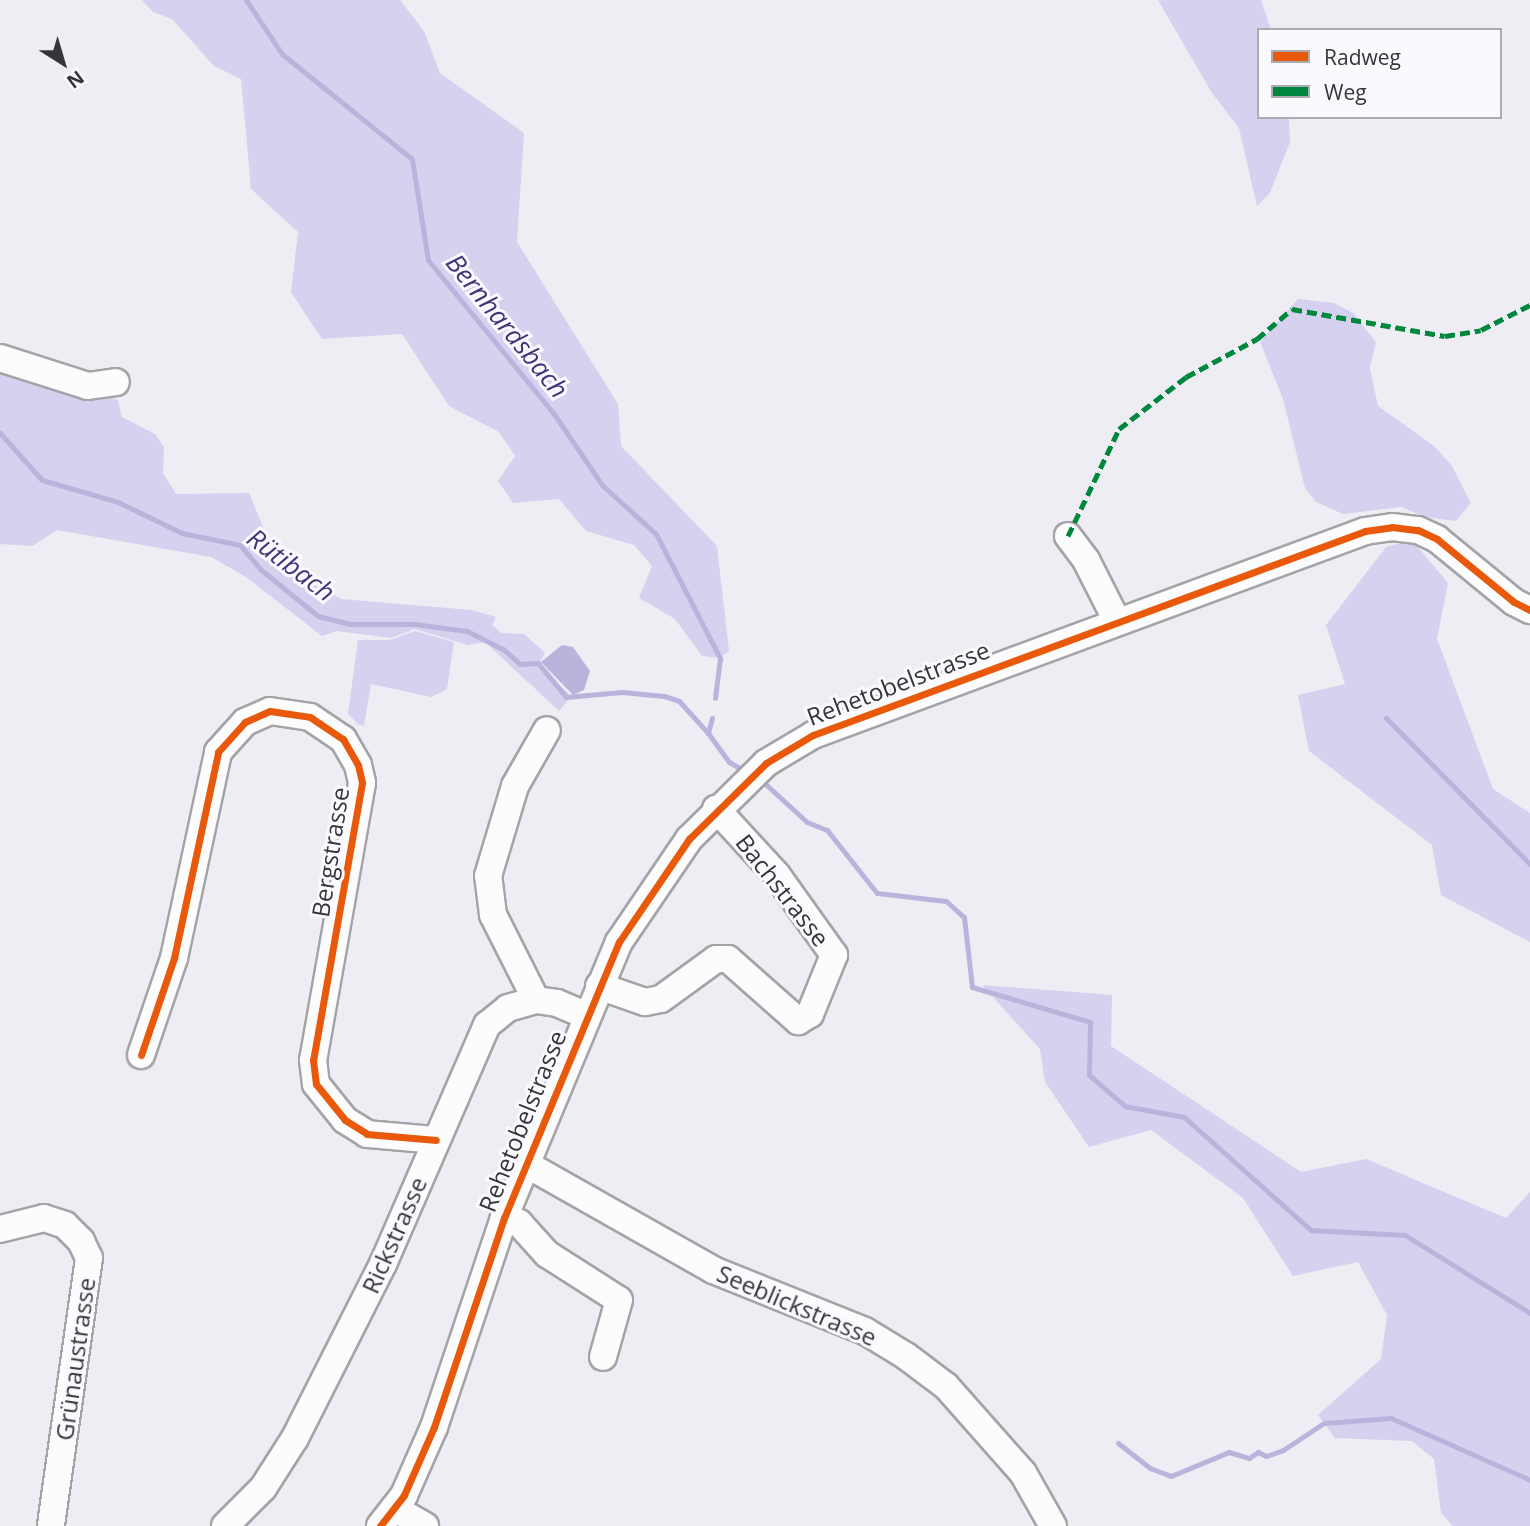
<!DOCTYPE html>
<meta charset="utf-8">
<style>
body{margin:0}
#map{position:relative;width:1530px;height:1526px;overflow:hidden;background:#eeedf3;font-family:"Open Sans",sans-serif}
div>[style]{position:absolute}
.green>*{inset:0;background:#d5d1ef}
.water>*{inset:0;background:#bab4dd}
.stream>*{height:5px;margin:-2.5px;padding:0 2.5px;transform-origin:2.5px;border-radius:2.5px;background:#bab4dd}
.roads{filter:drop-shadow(2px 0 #a4a4a8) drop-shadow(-2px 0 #a4a4a8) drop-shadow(0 2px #a4a4a8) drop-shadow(0 -2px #a4a4a8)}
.minor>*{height:26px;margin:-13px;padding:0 13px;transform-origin:13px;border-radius:13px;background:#fcfcfd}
.quiet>*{height:5px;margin-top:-2.5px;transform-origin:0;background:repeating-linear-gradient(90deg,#00873e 0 10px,transparent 0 15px)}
.cycleway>*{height:7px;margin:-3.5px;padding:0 3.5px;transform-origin:3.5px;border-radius:3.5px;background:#e8590c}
span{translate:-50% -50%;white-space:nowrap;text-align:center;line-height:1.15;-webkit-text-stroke:6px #f9f9ff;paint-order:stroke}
.street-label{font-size:24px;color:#363539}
.water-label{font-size:26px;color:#433377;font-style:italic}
.legend{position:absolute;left:1257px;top:28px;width:245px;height:91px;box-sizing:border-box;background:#f9f9ff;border:2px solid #ababb0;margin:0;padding:9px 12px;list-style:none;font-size:21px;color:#363539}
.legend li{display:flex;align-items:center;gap:14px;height:35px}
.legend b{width:35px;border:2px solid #ababb0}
.north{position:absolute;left:28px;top:28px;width:70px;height:70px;-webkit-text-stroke:5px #f9f9ff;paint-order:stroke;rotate:143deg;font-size:19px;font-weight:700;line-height:28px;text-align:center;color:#363539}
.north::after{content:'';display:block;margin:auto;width:24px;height:32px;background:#363539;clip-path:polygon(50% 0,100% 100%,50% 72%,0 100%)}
</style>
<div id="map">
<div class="green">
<div style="clip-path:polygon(142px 0,400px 0,424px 31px,440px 73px,524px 133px,517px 242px,618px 404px,621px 446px,717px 546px,729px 651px,720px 658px,702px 656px,675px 619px,639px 598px,652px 566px,634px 545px,586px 531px,559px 499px,513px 503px,498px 481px,515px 456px,499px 432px,449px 406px,402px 334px,322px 339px,291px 292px,298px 232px,251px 189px,241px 79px,214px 66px,172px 19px,153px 12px)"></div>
<div style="clip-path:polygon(1158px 0,1261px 0,1271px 30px,1259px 30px,1259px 117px,1289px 117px,1290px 142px,1270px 193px,1257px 206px,1239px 128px,1212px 93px)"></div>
<div style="clip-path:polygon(1298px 299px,1334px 303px,1353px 313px,1376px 342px,1370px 368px,1378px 406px,1434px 446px,1452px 466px,1471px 503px,1456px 521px,1425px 517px,1401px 507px,1343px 514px,1316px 502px,1305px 488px,1283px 399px,1260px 342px)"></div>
<div style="clip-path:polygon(0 362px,118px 400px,122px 417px,155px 434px,164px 447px,163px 473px,176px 494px,249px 493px,274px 554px,312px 584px,341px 599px,471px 610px,496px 617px,492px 625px,502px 633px,524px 634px,545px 653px,540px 662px,545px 672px,571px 696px,559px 711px,485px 642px,468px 645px,415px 629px,391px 638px,337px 631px,322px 636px,246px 577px,211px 557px,57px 530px,32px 546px,0 544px)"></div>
<div style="clip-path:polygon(1412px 540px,1448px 583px,1437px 639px,1493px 789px,1530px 813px,1530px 942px,1441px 895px,1432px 845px,1309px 751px,1298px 695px,1345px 684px,1326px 625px,1386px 547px)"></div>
<div style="clip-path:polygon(415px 631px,454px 642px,447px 689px,431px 697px,371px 684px,364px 726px,358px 724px,348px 714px,358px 640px,390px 640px)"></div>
<div style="clip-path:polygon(982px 985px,1112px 995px,1111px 1046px,1301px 1172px,1366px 1159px,1506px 1218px,1530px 1192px,1530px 1526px,1453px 1526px,1441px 1513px,1434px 1459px,1412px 1441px,1335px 1438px,1318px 1415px,1381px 1359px,1387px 1315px,1358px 1262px,1293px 1276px,1243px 1198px,1151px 1130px,1089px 1147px,1045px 1082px,1040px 1049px)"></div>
</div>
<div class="water">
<div style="clip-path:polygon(562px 645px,573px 647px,590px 671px,584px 690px,573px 695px,541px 662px)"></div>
</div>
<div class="stream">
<div style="left:246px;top:0;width:65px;rotate:56.3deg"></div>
<div style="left:282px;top:54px;width:167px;rotate:38.9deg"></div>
<div style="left:412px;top:159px;width:102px;rotate:81deg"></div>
<div style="left:428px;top:260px;width:199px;rotate:50.7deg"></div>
<div style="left:554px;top:414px;width:86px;rotate:55.9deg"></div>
<div style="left:602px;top:485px;width:73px;rotate:42.2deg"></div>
<div style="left:656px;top:534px;width:140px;rotate:62.7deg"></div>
<div style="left:720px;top:658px;width:40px;rotate:97.1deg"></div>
<div style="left:0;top:433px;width:63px;rotate:48.2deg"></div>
<div style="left:42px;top:480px;width:79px;rotate:16.1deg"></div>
<div style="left:118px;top:502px;width:71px;rotate:25.8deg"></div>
<div style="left:182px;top:533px;width:59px;rotate:11.7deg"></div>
<div style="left:240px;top:545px;width:31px;rotate:50deg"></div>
<div style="left:260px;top:569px;width:75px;rotate:39deg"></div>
<div style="left:318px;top:616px;width:33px;rotate:14deg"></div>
<div style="left:350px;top:624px;width:64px"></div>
<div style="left:414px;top:624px;width:53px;rotate:7.5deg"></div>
<div style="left:467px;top:631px;width:40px;rotate:26.6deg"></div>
<div style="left:503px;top:649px;width:23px;rotate:41deg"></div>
<div style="left:520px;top:664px;width:18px;rotate:-3deg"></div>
<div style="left:538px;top:663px;width:44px;rotate:50.5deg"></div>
<div style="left:566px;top:697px;width:56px;rotate:-5.1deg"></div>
<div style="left:622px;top:692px;width:42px;rotate:5.4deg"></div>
<div style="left:664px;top:696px;width:16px;rotate:18deg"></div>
<div style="left:679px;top:701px;width:43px;rotate:47.8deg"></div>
<div style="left:712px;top:718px;width:16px;rotate:105deg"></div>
<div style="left:708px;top:733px;width:36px;rotate:54deg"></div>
<div style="left:729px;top:762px;width:18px;rotate:29deg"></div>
<div style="left:1386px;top:718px;width:205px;rotate:45.4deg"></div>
<div style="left:760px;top:779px;width:64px;rotate:42.5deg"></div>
<div style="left:807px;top:822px;width:22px;rotate:22deg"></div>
<div style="left:827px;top:830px;width:80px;rotate:51.6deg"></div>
<div style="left:877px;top:893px;width:69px;rotate:6.6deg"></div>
<div style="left:946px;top:901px;width:24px;rotate:42deg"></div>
<div style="left:964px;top:917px;width:70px;rotate:83.5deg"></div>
<div style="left:972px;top:987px;width:123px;rotate:16.5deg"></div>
<div style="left:1090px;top:1022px;width:53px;rotate:91.1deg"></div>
<div style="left:1089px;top:1075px;width:48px;rotate:40.7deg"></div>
<div style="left:1125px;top:1106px;width:60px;rotate:10.6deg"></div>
<div style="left:1184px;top:1117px;width:170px;rotate:41.7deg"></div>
<div style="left:1311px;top:1230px;width:94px;rotate:3deg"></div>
<div style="left:1405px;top:1235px;width:147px;rotate:32deg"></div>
<div style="left:1118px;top:1443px;width:41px;rotate:38deg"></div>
<div style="left:1150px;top:1468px;width:22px;rotate:21deg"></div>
<div style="left:1171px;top:1476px;width:63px;rotate:-22.5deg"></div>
<div style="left:1229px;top:1452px;width:21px;rotate:17deg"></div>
<div style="left:1249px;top:1458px;width:11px;rotate:-34deg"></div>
<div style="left:1258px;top:1452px;width:9px;rotate:27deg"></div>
<div style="left:1266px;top:1456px;width:18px;rotate:-19deg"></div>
<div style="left:1283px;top:1450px;width:49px;rotate:-33.4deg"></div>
<div style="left:1324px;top:1423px;width:67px;rotate:-4.3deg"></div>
<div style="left:1391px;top:1418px;width:152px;rotate:24deg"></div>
</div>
<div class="roads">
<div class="minor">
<div style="left:0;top:358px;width:92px;rotate:17.7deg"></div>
<div style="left:88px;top:386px;width:28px;rotate:-8deg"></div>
<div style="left:1068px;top:536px;width:30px;rotate:53deg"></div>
<div style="left:1086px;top:560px;width:68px;rotate:63.1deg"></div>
<div style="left:599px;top:986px;width:49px;rotate:19.2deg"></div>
<div style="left:645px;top:1002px;width:16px;rotate:-11deg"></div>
<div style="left:661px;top:999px;width:68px;rotate:-36deg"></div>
<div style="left:716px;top:959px;width:12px"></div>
<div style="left:728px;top:959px;width:94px;rotate:41.5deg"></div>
<div style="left:798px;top:1021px;width:14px;rotate:-30deg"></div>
<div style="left:810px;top:1014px;width:64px;rotate:-67.9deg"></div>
<div style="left:834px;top:955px;width:98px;rotate:-125.5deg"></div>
<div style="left:777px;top:875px;width:90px;rotate:-132.7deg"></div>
<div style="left:536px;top:1000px;width:95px;rotate:-116.8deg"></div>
<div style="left:493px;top:915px;width:39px;rotate:-97deg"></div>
<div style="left:488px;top:876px;width:94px;rotate:-73.3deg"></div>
<div style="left:515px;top:786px;width:64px;rotate:-60.3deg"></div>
<div style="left:141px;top:1055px;width:102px;rotate:-71.2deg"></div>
<div style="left:174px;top:958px;width:211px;rotate:-77.9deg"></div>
<div style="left:218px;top:752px;width:40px;rotate:-48deg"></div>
<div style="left:245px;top:722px;width:27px;rotate:-24deg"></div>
<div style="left:270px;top:711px;width:40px;rotate:8.5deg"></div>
<div style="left:310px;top:717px;width:40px;rotate:34deg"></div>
<div style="left:343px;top:739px;width:30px;rotate:60deg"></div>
<div style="left:358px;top:765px;width:18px;rotate:77deg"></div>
<div style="left:362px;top:783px;width:281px;rotate:100deg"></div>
<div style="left:313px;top:1060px;width:24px;rotate:83deg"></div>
<div style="left:316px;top:1084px;width:46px;rotate:51.1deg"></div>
<div style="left:345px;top:1120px;width:26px;rotate:32deg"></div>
<div style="left:367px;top:1134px;width:69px;rotate:5deg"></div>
<div style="left:526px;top:1164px;width:215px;rotate:29.5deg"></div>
<div style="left:713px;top:1270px;width:164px;rotate:21.9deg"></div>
<div style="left:865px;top:1331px;width:48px;rotate:31.4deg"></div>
<div style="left:906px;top:1356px;width:50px;rotate:36.9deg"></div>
<div style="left:946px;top:1386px;width:116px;rotate:48.5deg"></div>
<div style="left:1023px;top:1473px;width:61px;rotate:60.5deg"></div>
<div style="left:504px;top:1218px;width:16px;rotate:18deg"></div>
<div style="left:519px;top:1223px;width:42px;rotate:47.9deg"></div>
<div style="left:547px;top:1254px;width:85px;rotate:32.6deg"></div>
<div style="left:619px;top:1300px;width:59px;rotate:105.7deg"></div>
<div style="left:0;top:1229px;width:45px;rotate:-14deg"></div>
<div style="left:44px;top:1218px;width:22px;rotate:18deg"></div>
<div style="left:65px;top:1225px;width:23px;rotate:45deg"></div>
<div style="left:81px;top:1241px;width:19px;rotate:65deg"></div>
<div style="left:89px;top:1258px;width:271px;rotate:98.1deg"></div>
<div style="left:394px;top:1508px;width:36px;rotate:30deg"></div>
<div style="left:225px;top:1526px;width:54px;rotate:-45deg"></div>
<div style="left:263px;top:1488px;width:59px;rotate:-57.4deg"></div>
<div style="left:295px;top:1438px;width:195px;rotate:-63.2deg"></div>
<div style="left:383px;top:1264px;width:261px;rotate:-66.5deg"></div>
<div style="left:487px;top:1025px;width:27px;rotate:-39deg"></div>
<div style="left:508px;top:1008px;width:29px;rotate:-16deg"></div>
<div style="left:536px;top:1000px;width:21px;rotate:8deg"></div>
<div style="left:557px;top:1003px;width:30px;rotate:23deg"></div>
<div style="left:380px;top:1526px;width:39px;rotate:-52deg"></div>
<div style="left:404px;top:1495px;width:74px;rotate:-66.2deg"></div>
<div style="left:434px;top:1427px;width:220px;rotate:-71.5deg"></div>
<div style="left:504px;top:1218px;width:299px;rotate:-67.4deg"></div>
<div style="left:619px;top:942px;width:125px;rotate:-55.8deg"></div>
<div style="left:689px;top:839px;width:108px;rotate:-44.6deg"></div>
<div style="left:766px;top:763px;width:55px;rotate:-30.8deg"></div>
<div style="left:813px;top:735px;width:588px;rotate:-20.28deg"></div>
<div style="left:1365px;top:531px;width:27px;rotate:-8deg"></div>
<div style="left:1392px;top:527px;width:26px;rotate:7deg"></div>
<div style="left:1418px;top:530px;width:21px;rotate:25deg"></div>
<div style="left:1437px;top:539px;width:99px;rotate:39.3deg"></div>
<div style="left:1514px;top:602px;width:18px;rotate:27deg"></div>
</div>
</div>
<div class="quiet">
<div style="left:1068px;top:536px;width:119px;rotate:-64.5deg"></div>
<div style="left:1119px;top:429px;width:85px;rotate:-37.8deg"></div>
<div style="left:1186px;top:377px;width:81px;rotate:-28.2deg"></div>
<div style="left:1257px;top:339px;width:46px;rotate:-40.6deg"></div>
<div style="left:1292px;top:309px;width:155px;rotate:10deg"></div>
<div style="left:1445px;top:336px;width:36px;rotate:-9deg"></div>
<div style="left:1481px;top:330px;width:55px;rotate:-27deg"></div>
</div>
<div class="cycleway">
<div style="left:141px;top:1055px;width:102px;rotate:-71.2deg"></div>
<div style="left:174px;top:958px;width:211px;rotate:-77.9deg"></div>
<div style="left:218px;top:752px;width:40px;rotate:-48deg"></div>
<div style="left:245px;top:722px;width:27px;rotate:-24deg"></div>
<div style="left:270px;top:711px;width:40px;rotate:8.5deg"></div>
<div style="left:310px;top:717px;width:40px;rotate:34deg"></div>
<div style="left:343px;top:739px;width:30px;rotate:60deg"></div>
<div style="left:358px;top:765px;width:18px;rotate:77deg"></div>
<div style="left:362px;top:783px;width:281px;rotate:100deg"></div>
<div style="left:313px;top:1060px;width:24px;rotate:83deg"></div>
<div style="left:316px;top:1084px;width:46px;rotate:51.1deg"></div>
<div style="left:345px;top:1120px;width:26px;rotate:32deg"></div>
<div style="left:367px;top:1134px;width:69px;rotate:5deg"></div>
<div style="left:380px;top:1526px;width:39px;rotate:-52deg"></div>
<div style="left:404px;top:1495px;width:74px;rotate:-66.2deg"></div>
<div style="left:434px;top:1427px;width:220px;rotate:-71.5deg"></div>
<div style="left:504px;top:1218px;width:299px;rotate:-67.4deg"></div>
<div style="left:619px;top:942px;width:125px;rotate:-55.8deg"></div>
<div style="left:689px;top:839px;width:108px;rotate:-44.6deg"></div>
<div style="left:766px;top:763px;width:55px;rotate:-30.8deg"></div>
<div style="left:813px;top:735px;width:588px;rotate:-20.28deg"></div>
<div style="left:1365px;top:531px;width:27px;rotate:-8deg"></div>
<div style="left:1392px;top:527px;width:26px;rotate:7deg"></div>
<div style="left:1418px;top:530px;width:21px;rotate:25deg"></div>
<div style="left:1437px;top:539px;width:99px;rotate:39.3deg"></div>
<div style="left:1514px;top:602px;width:18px;rotate:27deg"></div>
</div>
<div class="street-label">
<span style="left:898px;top:683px;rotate:-21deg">Rehetobelstrasse</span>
<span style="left:330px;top:852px;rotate:-81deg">Bergstrasse</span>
<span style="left:783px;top:890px;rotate:52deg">Bachstrasse</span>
<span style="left:522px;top:1121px;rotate:-68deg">Rehetobelstrasse</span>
<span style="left:394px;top:1235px;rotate:-66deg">Rickstrasse</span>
<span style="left:797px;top:1305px;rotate:23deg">Seeblickstrasse</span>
<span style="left:75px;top:1359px;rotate:-82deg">Grünaustrasse</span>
</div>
<div class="water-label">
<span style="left:507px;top:326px;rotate:51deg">Bernhardsbach</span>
<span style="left:291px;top:565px;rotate:37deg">Rütibach</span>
</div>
<ul class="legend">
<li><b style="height:9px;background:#e8590c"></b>Radweg</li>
<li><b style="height:9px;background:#00873e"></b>Weg</li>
</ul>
<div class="north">N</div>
</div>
